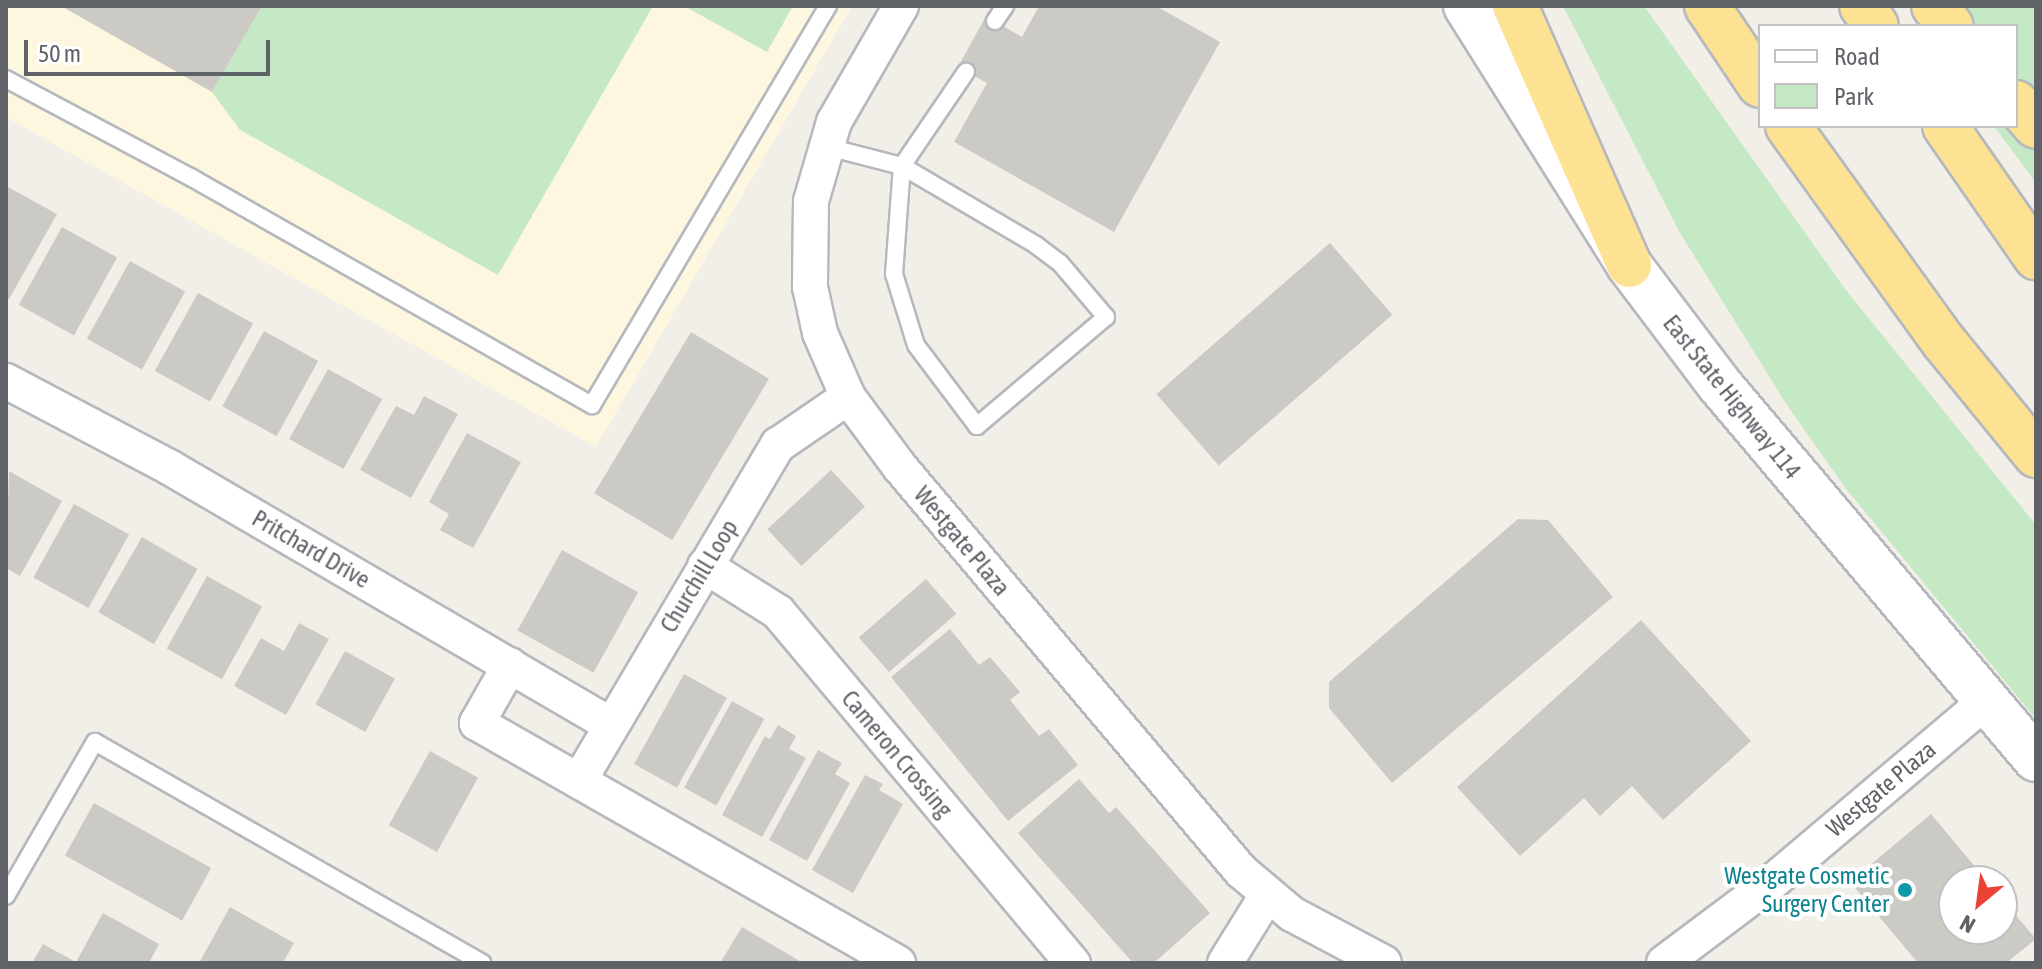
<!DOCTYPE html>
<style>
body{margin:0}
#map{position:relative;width:2042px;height:969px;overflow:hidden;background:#f1efe8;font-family:"Asap Condensed",sans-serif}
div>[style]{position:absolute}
.commercial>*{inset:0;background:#fef7e0}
.green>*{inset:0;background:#c5e8c5}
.building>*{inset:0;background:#cccac5;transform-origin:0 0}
.roads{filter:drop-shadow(2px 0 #b5b8bc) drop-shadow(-2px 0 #b5b8bc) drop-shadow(0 2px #b5b8bc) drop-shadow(0 -2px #b5b8bc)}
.service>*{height:16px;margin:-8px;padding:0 8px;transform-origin:8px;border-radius:8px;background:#fff}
.minor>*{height:34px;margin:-17px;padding:0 17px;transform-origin:17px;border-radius:17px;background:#fff}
.secondary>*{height:44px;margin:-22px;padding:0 22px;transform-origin:22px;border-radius:22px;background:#fff}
.motorway>*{height:44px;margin:-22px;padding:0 22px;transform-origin:22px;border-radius:22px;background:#fde293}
.dots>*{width:22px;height:22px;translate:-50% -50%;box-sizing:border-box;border:4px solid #fff;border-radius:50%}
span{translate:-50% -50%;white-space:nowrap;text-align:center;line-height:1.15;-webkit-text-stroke:8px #fff;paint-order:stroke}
.street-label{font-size:24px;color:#5f6368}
.culture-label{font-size:24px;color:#0d838f}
.right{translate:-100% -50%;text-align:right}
.frame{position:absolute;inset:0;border:8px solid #5f6368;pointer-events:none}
.legend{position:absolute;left:1758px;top:24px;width:260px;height:104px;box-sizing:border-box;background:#fff;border:2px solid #bfc1c3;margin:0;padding:10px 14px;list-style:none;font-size:24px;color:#5f6368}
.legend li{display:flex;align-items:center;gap:16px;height:40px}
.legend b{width:40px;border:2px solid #bfc1c3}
.north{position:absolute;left:1938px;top:865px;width:80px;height:80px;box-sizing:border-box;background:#fff;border:2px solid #bfc1c3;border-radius:50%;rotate:209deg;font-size:22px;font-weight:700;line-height:32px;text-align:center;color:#5f6368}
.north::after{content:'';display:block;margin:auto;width:28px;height:36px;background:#ea4335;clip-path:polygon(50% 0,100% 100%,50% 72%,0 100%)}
.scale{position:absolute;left:24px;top:40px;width:246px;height:36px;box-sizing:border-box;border:4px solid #5f6368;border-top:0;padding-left:10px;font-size:24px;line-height:28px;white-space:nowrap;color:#5f6368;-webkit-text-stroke:6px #fff;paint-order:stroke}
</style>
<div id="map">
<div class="commercial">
<div style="clip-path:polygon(6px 6px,852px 6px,596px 447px,6px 117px)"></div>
</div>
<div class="green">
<div style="clip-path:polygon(262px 6px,653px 6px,498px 275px,240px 130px,212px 92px)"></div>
<div style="clip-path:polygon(684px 6px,793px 6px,767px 52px)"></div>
<div style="clip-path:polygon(1563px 6px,1644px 6px,1845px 289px,2036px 525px,2036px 719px,1847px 490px,1787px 405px,1680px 233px)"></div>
<div style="clip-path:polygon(1958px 6px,2036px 6px,2036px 98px,2016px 75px,2016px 26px,1974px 26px)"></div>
<div style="clip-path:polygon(1994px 126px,2016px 126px,2036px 147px,2036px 183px)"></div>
</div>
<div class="building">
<div style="clip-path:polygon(61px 6px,262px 6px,212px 92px)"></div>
<div style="clip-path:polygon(1039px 6px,1156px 6px,1220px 42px,1114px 232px,954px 142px,987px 83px,958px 67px,986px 16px,1022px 37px)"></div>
<div style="clip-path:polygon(6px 186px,57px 214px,9px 299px,6px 298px)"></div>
<div style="left:62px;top:227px;width:63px;height:89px;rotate:29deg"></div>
<div style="left:1330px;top:243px;width:95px;height:230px;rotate:49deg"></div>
<div style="left:130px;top:261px;width:63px;height:89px;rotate:29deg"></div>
<div style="left:198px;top:293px;width:63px;height:89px;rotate:29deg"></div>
<div style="left:264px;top:331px;width:62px;height:86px;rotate:29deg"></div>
<div style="left:691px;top:332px;width:91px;height:188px;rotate:31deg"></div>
<div style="left:328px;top:369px;width:62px;height:80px;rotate:29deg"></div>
<div style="clip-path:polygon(424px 396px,458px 414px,411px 498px,360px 470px,396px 406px,414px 415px)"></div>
<div style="clip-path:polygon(467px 433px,521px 462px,473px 548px,440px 530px,449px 514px,429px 502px)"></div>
<div style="left:831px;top:470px;width:50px;height:87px;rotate:47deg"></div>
<div style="clip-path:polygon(9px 471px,62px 501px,20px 576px,6px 568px)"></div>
<div style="left:74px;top:504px;width:63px;height:84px;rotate:29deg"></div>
<div style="clip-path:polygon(1518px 519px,1548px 520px,1613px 597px,1392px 783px,1329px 708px,1329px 682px)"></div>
<div style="left:142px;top:537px;width:64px;height:87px;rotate:30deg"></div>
<div style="left:562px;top:550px;width:87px;height:92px;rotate:29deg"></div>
<div style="left:207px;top:576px;width:63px;height:83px;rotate:29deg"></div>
<div style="left:926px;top:579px;width:46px;height:89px;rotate:49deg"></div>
<div style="clip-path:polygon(1641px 620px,1751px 741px,1663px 820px,1632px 786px,1600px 816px,1584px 798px,1520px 856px,1457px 787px)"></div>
<div style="clip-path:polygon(299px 623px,329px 639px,286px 715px,234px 686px,261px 638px,284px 651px)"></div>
<div style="clip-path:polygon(950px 629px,979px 665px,990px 657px,1020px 692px,1010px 700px,1039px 736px,1049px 729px,1078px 765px,1008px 821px,891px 677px)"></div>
<div style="left:345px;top:651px;width:57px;height:61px;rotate:29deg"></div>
<div style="left:684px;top:674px;width:49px;height:103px;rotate:29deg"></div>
<div style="left:732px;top:701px;width:37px;height:99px;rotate:29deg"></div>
<div style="clip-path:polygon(778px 725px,796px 736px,789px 749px,806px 758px,762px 837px,722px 815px,765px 736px,770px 739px)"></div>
<div style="clip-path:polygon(818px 750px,842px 763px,835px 774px,850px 783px,807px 861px,769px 840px)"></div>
<div style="left:430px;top:751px;width:55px;height:85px;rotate:29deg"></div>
<div style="clip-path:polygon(865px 775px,883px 784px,879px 790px,903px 804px,853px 893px,812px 870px)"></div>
<div style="clip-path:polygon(1079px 779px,1109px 813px,1116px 807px,1210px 913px,1154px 963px,1133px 963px,1018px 833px)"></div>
<div style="left:94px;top:803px;width:134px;height:60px;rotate:29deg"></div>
<div style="clip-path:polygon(1931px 814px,1987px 881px,1954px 881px,1954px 929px,2002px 929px,2002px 899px,2036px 939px,2006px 963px,1918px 963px,1850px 882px)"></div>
<div style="clip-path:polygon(230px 907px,294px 943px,283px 963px,199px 963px)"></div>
<div style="clip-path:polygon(103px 913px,159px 944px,149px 963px,32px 963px,43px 944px,76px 962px)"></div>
<div style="clip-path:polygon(742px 927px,803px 963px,720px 963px)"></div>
</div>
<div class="roads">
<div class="service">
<div style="left:995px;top:21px;width:18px;rotate:-56deg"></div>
<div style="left:6px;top:79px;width:211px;rotate:28deg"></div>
<div style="left:192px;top:178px;width:460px;rotate:29.6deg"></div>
<div style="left:592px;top:405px;width:464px;rotate:-59.4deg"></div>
<div style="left:824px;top:146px;width:81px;rotate:14.4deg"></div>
<div style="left:902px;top:166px;width:156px;rotate:30.5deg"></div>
<div style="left:1036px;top:245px;width:30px;rotate:37deg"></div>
<div style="left:1060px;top:263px;width:71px;rotate:49.6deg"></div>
<div style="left:1106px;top:317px;width:169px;rotate:139.8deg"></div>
<div style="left:977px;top:426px;width:101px;rotate:-127deg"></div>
<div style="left:916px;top:345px;width:74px;rotate:-107.2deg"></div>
<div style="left:894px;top:274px;width:108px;rotate:-85.8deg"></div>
<div style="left:902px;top:166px;width:114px;rotate:-55.8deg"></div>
<div style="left:6px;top:896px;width:178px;rotate:-60deg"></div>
<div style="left:95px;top:742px;width:446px;rotate:29.7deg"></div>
</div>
<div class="minor">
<div style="left:901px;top:6px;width:134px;rotate:120deg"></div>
<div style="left:834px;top:122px;width:82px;rotate:106.2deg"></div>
<div style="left:811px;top:201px;width:86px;rotate:90.7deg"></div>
<div style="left:810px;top:287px;width:47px;rotate:77.7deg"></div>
<div style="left:820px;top:333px;width:70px;rotate:66.4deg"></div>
<div style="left:848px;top:397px;width:86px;rotate:53.5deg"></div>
<div style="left:899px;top:466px;width:530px;rotate:49.82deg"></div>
<div style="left:1241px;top:871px;width:67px;rotate:40.1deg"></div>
<div style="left:1292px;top:914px;width:104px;rotate:28deg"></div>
<div style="left:6px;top:381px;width:184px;rotate:27.8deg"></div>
<div style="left:169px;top:467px;width:512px;rotate:30.27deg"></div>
<div style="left:705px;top:566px;width:86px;rotate:32.2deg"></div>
<div style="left:778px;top:612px;width:459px;rotate:50deg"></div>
<div style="left:510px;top:665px;width:67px;rotate:119.6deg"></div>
<div style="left:477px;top:723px;width:485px;rotate:29.7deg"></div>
<div style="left:579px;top:781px;width:391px;rotate:-59.4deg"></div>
<div style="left:778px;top:445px;width:85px;rotate:-34.4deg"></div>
<div style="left:1225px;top:963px;width:78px;rotate:-58.2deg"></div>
<div style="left:1664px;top:963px;width:135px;rotate:-36.9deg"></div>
<div style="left:1772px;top:882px;width:277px;rotate:-40.2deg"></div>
</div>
<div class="secondary">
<div style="left:1466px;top:6px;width:306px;rotate:57.8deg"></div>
<div style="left:1629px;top:265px;width:149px;rotate:52.9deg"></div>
<div style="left:1719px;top:384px;width:491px;rotate:49.8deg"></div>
</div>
<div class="motorway">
<div style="left:1515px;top:6px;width:283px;rotate:66.2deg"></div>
<div style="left:1707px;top:6px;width:95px;rotate:56.1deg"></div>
<div style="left:1862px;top:6px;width:24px;rotate:55deg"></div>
<div style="left:1934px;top:6px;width:26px;rotate:50deg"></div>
<div style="left:2016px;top:103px;width:30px;rotate:49deg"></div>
<div style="left:1788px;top:126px;width:266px;rotate:54.2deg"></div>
<div style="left:1944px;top:342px;width:146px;rotate:50.8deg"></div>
<div style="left:1945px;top:126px;width:160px;rotate:55.2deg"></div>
</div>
</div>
<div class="dots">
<div style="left:1905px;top:890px;background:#0f9aa8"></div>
</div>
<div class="street-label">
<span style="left:1732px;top:397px;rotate:51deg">East State Highway 114</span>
<span style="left:962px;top:541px;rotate:50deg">Westgate Plaza</span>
<span style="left:311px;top:549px;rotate:30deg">Pritchard Drive</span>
<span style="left:699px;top:576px;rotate:-59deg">Churchill Loop</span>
<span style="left:897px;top:754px;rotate:50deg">Cameron Crossing</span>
<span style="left:1881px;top:789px;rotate:-40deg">Westgate Plaza</span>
</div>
<div class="culture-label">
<span class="right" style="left:1889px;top:890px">Westgate Cosmetic<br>Surgery Center</span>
</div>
<div class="frame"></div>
<ul class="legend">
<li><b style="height:10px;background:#fff"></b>Road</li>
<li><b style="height:22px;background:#c5e8c5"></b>Park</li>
</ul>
<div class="north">N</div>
<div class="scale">50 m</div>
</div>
